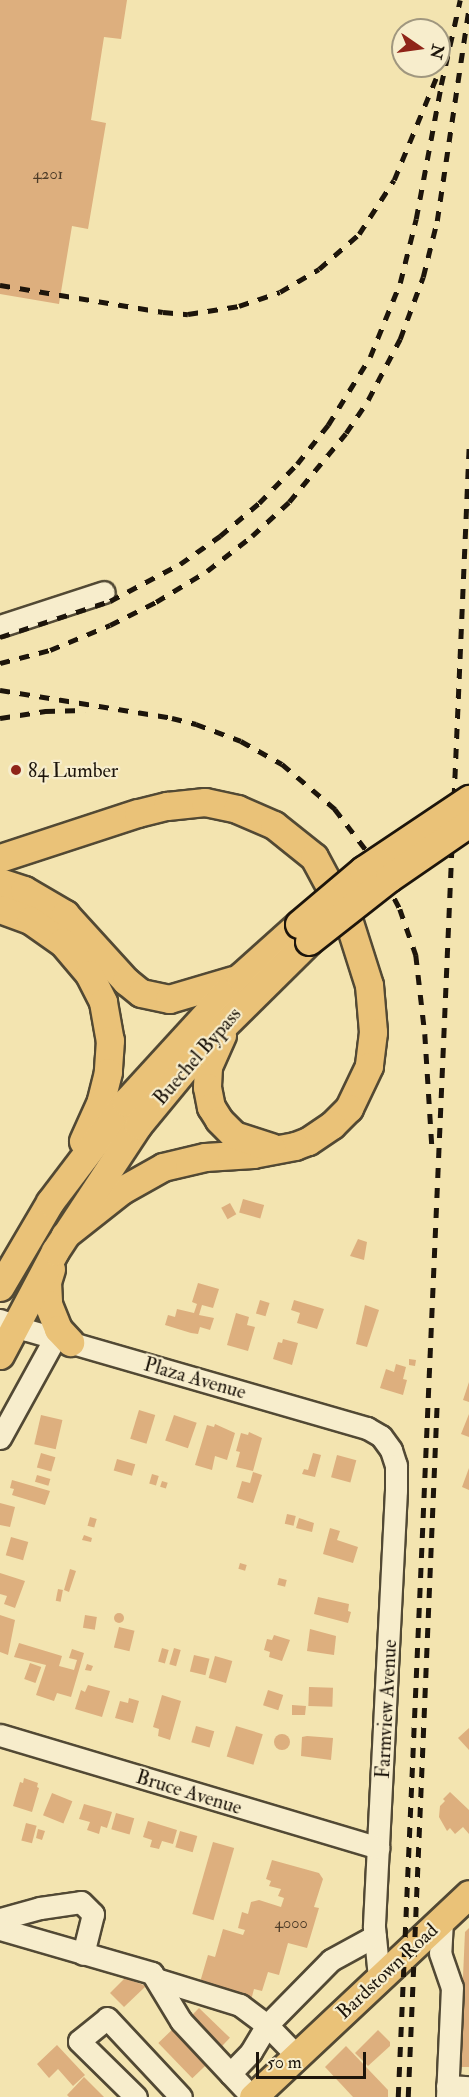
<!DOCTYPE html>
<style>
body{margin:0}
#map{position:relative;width:469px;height:2097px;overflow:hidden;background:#f3e4b0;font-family:"IM FELL Double Pica",serif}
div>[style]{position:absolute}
.building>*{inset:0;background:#ddaf7e;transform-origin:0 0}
.round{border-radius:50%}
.roads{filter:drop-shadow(2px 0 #524934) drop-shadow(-2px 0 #524934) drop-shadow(0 2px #524934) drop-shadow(0 -2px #524934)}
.minor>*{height:21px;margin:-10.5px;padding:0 10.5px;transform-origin:10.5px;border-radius:10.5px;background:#f7edcc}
.major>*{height:27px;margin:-13.5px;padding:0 13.5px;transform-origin:13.5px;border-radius:13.5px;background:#eac278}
.rail>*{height:4.5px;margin-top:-2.25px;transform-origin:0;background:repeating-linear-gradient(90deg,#1d150b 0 10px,transparent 0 20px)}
.bridges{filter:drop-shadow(2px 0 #1d150b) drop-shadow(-2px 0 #1d150b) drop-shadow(0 2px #1d150b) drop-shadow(0 -2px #1d150b)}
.major-bridge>*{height:27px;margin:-13.5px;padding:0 13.5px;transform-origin:13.5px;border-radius:13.5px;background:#eac278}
.dots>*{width:16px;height:16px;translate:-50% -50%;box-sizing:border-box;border:3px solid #f7edcc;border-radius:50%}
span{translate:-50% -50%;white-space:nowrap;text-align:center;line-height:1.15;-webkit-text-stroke:4.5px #f7edcc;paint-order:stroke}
.number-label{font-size:16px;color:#4d3c28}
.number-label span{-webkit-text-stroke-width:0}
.poi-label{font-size:20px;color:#1d150b}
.left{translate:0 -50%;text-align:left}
.street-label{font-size:20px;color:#1d150b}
.north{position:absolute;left:391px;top:18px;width:60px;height:60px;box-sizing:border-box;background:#f7edcc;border:2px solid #a0977f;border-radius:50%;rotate:103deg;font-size:16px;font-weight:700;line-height:24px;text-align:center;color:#1d150b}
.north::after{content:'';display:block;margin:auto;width:21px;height:27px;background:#8f2418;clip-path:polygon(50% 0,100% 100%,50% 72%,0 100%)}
.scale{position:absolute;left:256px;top:2052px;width:110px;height:27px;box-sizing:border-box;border:3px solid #1d150b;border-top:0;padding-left:8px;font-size:18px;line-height:21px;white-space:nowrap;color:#1d150b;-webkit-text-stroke:4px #f7edcc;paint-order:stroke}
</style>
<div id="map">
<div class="building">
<div style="clip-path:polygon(0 0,127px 0,121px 39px,104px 37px,91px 120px,106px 123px,88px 229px,72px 226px,59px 304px,0 294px)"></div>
<div style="left:243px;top:1199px;width:22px;height:14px;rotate:16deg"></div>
<div style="left:230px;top:1203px;width:13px;height:10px;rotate:61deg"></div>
<div style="clip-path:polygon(358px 1239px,367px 1242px,364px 1260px,350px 1256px)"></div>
<div style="clip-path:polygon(198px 1283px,219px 1289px,213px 1308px,202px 1305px,199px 1315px,214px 1318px,210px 1330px,200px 1327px,198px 1334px,191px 1333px,165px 1325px,168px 1315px,175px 1317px,177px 1309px,194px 1313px,197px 1304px,192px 1302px)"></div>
<div style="left:260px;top:1300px;width:10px;height:14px;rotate:17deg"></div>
<div style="clip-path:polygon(294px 1300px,324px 1309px,317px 1329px,297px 1323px,300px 1313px,291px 1310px)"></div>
<div style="clip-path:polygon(365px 1305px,379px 1310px,367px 1347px,356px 1344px)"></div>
<div style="clip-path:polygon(236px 1313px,249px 1317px,247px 1325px,255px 1327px,248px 1351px,227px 1345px)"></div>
<div style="clip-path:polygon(283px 1339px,298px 1343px,292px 1365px,273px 1359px,278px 1342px,282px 1343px)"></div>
<div style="clip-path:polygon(409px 1359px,416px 1360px,415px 1366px,409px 1365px)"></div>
<div style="clip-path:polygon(396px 1364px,406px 1367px,403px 1379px,407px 1380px,403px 1395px,380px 1388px,386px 1369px,394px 1372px)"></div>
<div style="clip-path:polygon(469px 1382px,469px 1402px,463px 1400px)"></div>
<div style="left:139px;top:1410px;width:17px;height:30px;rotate:17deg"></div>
<div style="clip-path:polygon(469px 1414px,469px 1437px,461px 1434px)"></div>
<div style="left:41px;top:1415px;width:22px;height:30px;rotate:13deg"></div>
<div style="left:174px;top:1415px;width:24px;height:27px;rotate:19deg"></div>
<div style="clip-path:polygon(215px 1424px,235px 1433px,227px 1460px,215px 1456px,212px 1470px,195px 1465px,207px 1425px,214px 1427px)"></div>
<div style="clip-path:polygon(249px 1432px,262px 1438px,253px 1471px,236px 1467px,240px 1452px,236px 1451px,241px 1433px,248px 1435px)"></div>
<div style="left:41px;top:1453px;width:15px;height:15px;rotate:16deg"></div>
<div style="clip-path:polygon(313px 1453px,321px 1455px,315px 1477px,302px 1474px,304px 1469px,308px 1470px)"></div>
<div style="left:337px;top:1455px;width:20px;height:23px;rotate:15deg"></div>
<div style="left:117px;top:1459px;width:19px;height:12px;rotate:16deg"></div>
<div style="clip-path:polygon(469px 1468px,469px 1490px,462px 1487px)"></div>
<div style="clip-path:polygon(253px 1472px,262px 1475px,253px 1503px,237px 1498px,242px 1481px,250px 1483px)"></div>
<div style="left:152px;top:1474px;width:7px;height:10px;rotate:16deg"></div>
<div style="left:37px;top:1475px;width:14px;height:7px;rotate:17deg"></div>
<div style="clip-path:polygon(12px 1480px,50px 1491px,45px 1505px,12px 1495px,14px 1489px,10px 1488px)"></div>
<div style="left:162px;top:1481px;width:6px;height:6px;rotate:18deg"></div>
<div style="clip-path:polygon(0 1503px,15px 1507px,10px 1527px,0 1525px)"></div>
<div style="left:287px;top:1514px;width:9px;height:10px;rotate:13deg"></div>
<div style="left:90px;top:1517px;width:7px;height:9px;rotate:16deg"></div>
<div style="clip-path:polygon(299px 1518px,314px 1523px,312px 1532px,296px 1528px)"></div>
<div style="clip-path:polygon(330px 1528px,340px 1531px,337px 1540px,358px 1547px,353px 1563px,323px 1554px)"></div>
<div style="clip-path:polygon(84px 1535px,92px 1538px,91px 1542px,82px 1540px)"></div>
<div style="left:11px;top:1537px;width:18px;height:19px;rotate:16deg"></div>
<div style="left:240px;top:1563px;width:7px;height:6px;rotate:16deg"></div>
<div style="clip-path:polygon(70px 1569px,76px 1571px,69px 1592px,64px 1590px)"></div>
<div style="clip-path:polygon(0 1573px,25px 1581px,15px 1608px,4px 1604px,7px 1596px,0 1594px)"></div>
<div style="left:279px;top:1578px;width:8px;height:7px;rotate:14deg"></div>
<div style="left:58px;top:1589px;width:5px;height:12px;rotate:11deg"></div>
<div style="clip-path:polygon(318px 1597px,349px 1604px,348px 1611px,351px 1612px,348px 1623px,314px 1614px)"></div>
<div class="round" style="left:114px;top:1613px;width:10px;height:10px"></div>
<div style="clip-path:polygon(0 1615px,15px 1620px,8px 1655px,0 1652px)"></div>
<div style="left:85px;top:1615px;width:12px;height:13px;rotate:9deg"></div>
<div style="left:119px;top:1627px;width:16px;height:21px;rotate:14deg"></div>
<div style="clip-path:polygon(310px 1629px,336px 1636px,334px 1655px,307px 1651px)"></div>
<div style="clip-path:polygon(274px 1635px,290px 1640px,282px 1661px,269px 1657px,270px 1652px,264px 1650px,267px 1639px,272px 1640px)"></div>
<div style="clip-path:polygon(19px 1643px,62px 1656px,59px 1666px,74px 1670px,77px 1660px,69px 1658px,72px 1649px,84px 1653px,71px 1697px,57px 1693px,54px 1701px,36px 1695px,46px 1665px,14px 1657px)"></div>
<div style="left:162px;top:1648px;width:7px;height:14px;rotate:16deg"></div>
<div style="left:174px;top:1648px;width:7px;height:17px;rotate:16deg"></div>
<div style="left:194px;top:1655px;width:16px;height:17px;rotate:14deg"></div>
<div style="left:215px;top:1656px;width:18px;height:23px;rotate:16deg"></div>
<div style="left:30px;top:1663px;width:12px;height:17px;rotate:20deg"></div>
<div style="clip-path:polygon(87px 1664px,93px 1666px,91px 1671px,85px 1670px)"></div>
<div style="clip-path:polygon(88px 1685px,110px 1691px,102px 1717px,75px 1709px,81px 1690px,85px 1692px)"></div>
<div style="left:309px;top:1687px;width:24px;height:19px;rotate:2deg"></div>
<div style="left:268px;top:1690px;width:16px;height:16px;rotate:18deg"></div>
<div style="clip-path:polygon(162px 1695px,181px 1701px,170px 1740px,158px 1736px,159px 1729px,153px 1727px)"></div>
<div style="clip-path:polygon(129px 1698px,139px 1701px,133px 1723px,115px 1718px,120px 1701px,128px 1703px)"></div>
<div style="clip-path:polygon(292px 1705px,306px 1706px,305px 1715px,292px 1715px)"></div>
<div style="left:196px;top:1726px;width:19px;height:17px;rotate:16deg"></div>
<div style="left:236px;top:1726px;width:28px;height:32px;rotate:17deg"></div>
<div style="clip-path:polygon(469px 1728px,469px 1750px,458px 1738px)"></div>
<div class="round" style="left:274px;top:1734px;width:16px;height:16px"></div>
<div style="clip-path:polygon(307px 1736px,333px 1738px,331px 1760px,301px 1756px,302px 1737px)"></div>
<div style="clip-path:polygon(24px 1778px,38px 1783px,37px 1787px,39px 1788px,32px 1812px,13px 1806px,20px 1782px,23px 1783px)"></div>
<div style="clip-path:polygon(450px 1792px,469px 1810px,469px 1834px,463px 1827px,455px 1834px,450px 1828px,447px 1831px,439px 1817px,440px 1806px,445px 1801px,443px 1799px)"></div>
<div style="left:52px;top:1793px;width:22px;height:24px;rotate:22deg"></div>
<div style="clip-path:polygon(84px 1804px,112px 1812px,107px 1828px,101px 1826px,99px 1834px,87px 1830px,90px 1822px,79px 1819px)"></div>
<div style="left:116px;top:1813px;width:19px;height:17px;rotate:16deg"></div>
<div style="clip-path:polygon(148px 1821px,177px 1830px,173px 1844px,162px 1841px,159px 1849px,150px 1847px,152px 1840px,143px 1837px)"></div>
<div style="left:26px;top:1823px;width:11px;height:18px;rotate:15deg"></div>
<div style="clip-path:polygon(38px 1829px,45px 1831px,42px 1840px,36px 1838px)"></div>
<div style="left:180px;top:1831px;width:18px;height:17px;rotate:16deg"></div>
<div style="left:213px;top:1842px;width:22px;height:75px;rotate:16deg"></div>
<div style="clip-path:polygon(272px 1860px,319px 1873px,323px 1879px,314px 1907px,319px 1908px,307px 1948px,288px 1943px,279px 1975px,268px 1972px,262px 1991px,254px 1989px,250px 2004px,198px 1989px,208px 1955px,215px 1957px,223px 1929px,243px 1935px,245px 1930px,238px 1928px,242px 1912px,248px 1914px,251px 1902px,259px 1900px,281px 1907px,284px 1898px,278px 1896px,281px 1889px,269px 1886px,271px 1881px,266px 1879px)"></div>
<div style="clip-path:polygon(469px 1928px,469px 2067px,459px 2067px,465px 1932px)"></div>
<div style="clip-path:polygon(125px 1978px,146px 1986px,124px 2007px,110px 1993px)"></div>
<div style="left:199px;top:2008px;width:43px;height:14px;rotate:44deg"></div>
<div style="left:177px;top:2025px;width:49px;height:26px;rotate:46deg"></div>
<div style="clip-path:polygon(378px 2030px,390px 2042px,390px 2046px,368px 2066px,355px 2053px)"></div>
<div style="clip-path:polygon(57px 2045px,85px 2075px,73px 2086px,58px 2069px,49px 2078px,37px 2064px)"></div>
<div style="clip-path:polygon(346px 2046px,388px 2090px,388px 2097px,353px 2097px,325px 2067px)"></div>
<div style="clip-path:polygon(84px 2077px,104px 2097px,69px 2097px,67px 2095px)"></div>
</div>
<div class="roads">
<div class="minor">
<div style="left:0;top:626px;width:109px;rotate:-18.1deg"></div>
<div style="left:0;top:1320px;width:29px;rotate:20deg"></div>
<div style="left:27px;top:1330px;width:354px;rotate:16.1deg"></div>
<div style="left:367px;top:1428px;width:16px;rotate:30deg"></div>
<div style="left:381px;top:1436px;width:17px;rotate:54deg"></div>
<div style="left:391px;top:1450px;width:16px;rotate:72deg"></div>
<div style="left:396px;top:1465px;width:25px;rotate:90deg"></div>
<div style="left:396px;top:1490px;width:438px;rotate:92.9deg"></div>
<div style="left:374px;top:1927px;width:50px;rotate:84.3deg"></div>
<div style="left:0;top:1438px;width:114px;rotate:-61.2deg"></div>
<div style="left:0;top:1735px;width:395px;rotate:16.6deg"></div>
<div style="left:0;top:1919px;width:41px;rotate:-15.4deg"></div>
<div style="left:40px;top:1908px;width:41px;rotate:-8.3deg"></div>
<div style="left:81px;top:1902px;width:17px;rotate:45deg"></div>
<div style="left:93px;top:1914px;width:41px;rotate:104deg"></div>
<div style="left:442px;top:1920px;width:33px;rotate:93deg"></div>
<div style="left:440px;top:1953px;width:36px;rotate:71deg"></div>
<div style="left:452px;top:1987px;width:110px;rotate:92.6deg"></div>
<div style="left:0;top:1929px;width:158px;rotate:16.1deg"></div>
<div style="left:152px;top:1973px;width:56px;rotate:58.9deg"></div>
<div style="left:181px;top:2021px;width:104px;rotate:46.9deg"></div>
<div style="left:156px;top:1979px;width:88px;rotate:17.2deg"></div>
<div style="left:240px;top:2005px;width:34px;rotate:37deg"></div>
<div style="left:267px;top:2025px;width:31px;rotate:121deg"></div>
<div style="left:251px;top:2052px;width:30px;rotate:134deg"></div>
<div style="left:297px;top:2056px;width:43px;rotate:-134.1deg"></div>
<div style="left:267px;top:2025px;width:91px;rotate:-45.4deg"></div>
<div style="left:331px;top:1960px;width:50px;rotate:-28.6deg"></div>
<div style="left:447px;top:2086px;width:22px;rotate:3deg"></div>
<div style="left:136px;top:2097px;width:80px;rotate:-135.5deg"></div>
<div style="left:79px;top:2041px;width:36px;rotate:-39deg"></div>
<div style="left:107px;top:2018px;width:108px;rotate:46.9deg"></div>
</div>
<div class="major">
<div style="left:0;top:858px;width:145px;rotate:-18.1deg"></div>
<div style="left:138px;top:813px;width:30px;rotate:-14deg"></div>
<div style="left:167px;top:806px;width:38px;rotate:-6deg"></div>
<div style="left:205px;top:802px;width:33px;rotate:12deg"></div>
<div style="left:237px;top:809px;width:40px;rotate:23.4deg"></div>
<div style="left:274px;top:825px;width:51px;rotate:38.7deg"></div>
<div style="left:314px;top:857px;width:74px;rotate:61.7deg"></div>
<div style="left:349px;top:922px;width:66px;rotate:72.4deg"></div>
<div style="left:369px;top:985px;width:47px;rotate:85.1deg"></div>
<div style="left:373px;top:1032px;width:34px;rotate:97deg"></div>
<div style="left:369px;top:1066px;width:47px;rotate:115.5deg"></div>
<div style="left:349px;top:1108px;width:24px;rotate:135deg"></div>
<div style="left:332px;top:1125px;width:29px;rotate:146deg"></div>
<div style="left:308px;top:1141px;width:14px;rotate:159deg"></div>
<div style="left:295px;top:1146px;width:43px;rotate:169.2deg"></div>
<div style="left:253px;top:1154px;width:48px;rotate:176.4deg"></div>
<div style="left:205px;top:1157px;width:43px;rotate:166.6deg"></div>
<div style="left:163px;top:1167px;width:47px;rotate:150.7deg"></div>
<div style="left:122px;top:1190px;width:73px;rotate:141.7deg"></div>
<div style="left:0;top:882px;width:25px;rotate:18deg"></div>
<div style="left:24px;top:890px;width:48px;rotate:30.3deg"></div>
<div style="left:65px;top:914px;width:91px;rotate:47.7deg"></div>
<div style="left:126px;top:981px;width:19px;rotate:39deg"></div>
<div style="left:141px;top:993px;width:29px;rotate:12deg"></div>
<div style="left:169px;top:999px;width:67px;rotate:-16.5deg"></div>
<div style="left:0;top:909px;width:32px;rotate:20deg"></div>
<div style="left:30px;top:920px;width:39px;rotate:35deg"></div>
<div style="left:62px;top:942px;width:42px;rotate:49.8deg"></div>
<div style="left:89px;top:974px;width:31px;rotate:63deg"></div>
<div style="left:103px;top:1002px;width:39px;rotate:80deg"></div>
<div style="left:110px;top:1040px;width:32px;rotate:94deg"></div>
<div style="left:108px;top:1072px;width:30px;rotate:104deg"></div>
<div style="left:101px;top:1101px;width:44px;rotate:114.2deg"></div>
<div style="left:222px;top:1035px;width:35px;rotate:114deg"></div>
<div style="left:208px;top:1067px;width:20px;rotate:93deg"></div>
<div style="left:207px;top:1087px;width:20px;rotate:79deg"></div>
<div style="left:211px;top:1107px;width:15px;rotate:58deg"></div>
<div style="left:219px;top:1120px;width:21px;rotate:45deg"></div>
<div style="left:234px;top:1135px;width:39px;rotate:18deg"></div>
<div style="left:51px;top:1269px;width:14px;rotate:107deg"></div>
<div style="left:47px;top:1282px;width:22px;rotate:87deg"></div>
<div style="left:48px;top:1304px;width:27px;rotate:68deg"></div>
<div style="left:58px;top:1329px;width:18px;rotate:47deg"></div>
<div style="left:0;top:1287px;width:99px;rotate:-59.5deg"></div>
<div style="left:50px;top:1202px;width:126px;rotate:-52.8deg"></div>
<div style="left:126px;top:1102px;width:169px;rotate:-47.6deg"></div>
<div style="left:240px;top:977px;width:79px;rotate:-41.9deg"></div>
<div style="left:0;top:1355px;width:118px;rotate:-62.1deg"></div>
<div style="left:55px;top:1251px;width:151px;rotate:-56.6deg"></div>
<div style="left:138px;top:1125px;width:104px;rotate:-50.5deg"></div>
<div style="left:204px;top:1045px;width:148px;rotate:-44.7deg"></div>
<div style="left:253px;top:2097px;width:296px;rotate:-43.2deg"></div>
</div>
</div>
<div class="rail">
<div style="left:0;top:285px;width:165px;rotate:9.4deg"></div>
<div style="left:163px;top:312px;width:25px;rotate:5deg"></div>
<div style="left:188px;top:314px;width:52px;rotate:-8.9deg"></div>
<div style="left:239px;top:306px;width:43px;rotate:-18.9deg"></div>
<div style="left:280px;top:292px;width:45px;rotate:-30.5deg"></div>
<div style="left:319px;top:269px;width:53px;rotate:-41.2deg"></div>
<div style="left:359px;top:234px;width:64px;rotate:-57.1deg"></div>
<div style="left:394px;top:180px;width:110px;rotate:-67.6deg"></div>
<div style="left:0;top:637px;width:116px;rotate:-18.1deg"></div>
<div style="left:110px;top:601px;width:79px;rotate:-27.9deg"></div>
<div style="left:180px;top:564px;width:49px;rotate:-35deg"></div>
<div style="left:220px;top:536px;width:51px;rotate:-40.2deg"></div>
<div style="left:259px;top:503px;width:54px;rotate:-45.7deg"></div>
<div style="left:297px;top:464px;width:50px;rotate:-51.5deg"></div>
<div style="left:328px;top:425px;width:80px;rotate:-58.3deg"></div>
<div style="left:370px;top:357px;width:80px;rotate:-67.9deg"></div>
<div style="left:400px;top:283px;width:66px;rotate:-76deg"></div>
<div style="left:416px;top:219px;width:136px;rotate:-79.4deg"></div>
<div style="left:441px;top:85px;width:87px;rotate:-77.4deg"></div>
<div style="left:0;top:663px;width:52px;rotate:-14.6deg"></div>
<div style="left:50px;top:650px;width:65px;rotate:-22.6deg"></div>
<div style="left:110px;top:625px;width:51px;rotate:-26.6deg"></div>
<div style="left:156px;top:602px;width:60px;rotate:-31.3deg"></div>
<div style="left:207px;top:571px;width:57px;rotate:-37.9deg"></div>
<div style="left:252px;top:536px;width:50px;rotate:-42.6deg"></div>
<div style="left:289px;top:502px;width:89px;rotate:-50.4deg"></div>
<div style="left:346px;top:433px;width:40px;rotate:-56deg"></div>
<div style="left:368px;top:400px;width:69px;rotate:-62.3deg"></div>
<div style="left:400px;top:339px;width:66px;rotate:-69.6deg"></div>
<div style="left:423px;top:277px;width:58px;rotate:-76deg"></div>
<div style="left:437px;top:221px;width:216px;rotate:-81.5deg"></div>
<div style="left:0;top:690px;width:174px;rotate:9.2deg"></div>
<div style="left:172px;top:718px;width:25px;rotate:14deg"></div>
<div style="left:196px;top:724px;width:48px;rotate:20.7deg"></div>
<div style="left:241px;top:741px;width:47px;rotate:29.3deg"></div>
<div style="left:282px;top:764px;width:70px;rotate:40.3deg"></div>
<div style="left:335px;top:809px;width:68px;rotate:52.8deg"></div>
<div style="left:376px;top:863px;width:52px;rotate:62.4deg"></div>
<div style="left:400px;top:909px;width:49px;rotate:70.8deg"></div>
<div style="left:416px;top:955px;width:80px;rotate:83.5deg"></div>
<div style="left:425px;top:1034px;width:111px;rotate:86.4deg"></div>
<div style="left:0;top:718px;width:46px;rotate:-8.8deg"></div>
<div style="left:45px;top:711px;width:40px;rotate:-1.4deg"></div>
<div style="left:398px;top:2097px;width:1653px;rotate:-87.54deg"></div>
<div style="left:408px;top:2097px;width:695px;rotate:-87.61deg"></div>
</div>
<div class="bridges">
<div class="major-bridge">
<div style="left:299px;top:924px;width:84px;rotate:-40.2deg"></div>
<div style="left:363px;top:870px;width:128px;rotate:-33.8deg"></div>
<div style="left:309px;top:941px;width:102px;rotate:-38.2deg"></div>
<div style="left:389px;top:878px;width:97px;rotate:-34.5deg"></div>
</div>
</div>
<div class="dots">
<div style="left:16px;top:770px;background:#8f2418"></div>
</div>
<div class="number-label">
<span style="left:48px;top:174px">4201</span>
<span style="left:291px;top:1923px">4000</span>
</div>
<div class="poi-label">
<span class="left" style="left:28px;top:770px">84 Lumber</span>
</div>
<div class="street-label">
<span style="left:197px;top:1056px;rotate:-49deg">Buechel Bypass</span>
<span style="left:195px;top:1378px;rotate:16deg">Plaza Avenue</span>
<span style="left:386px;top:1709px;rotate:-87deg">Farmview Avenue</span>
<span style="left:189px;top:1792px;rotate:17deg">Bruce Avenue</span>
<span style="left:387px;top:1971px;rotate:-43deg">Bardstown Road</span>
</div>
<div class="north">N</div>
<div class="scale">50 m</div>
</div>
